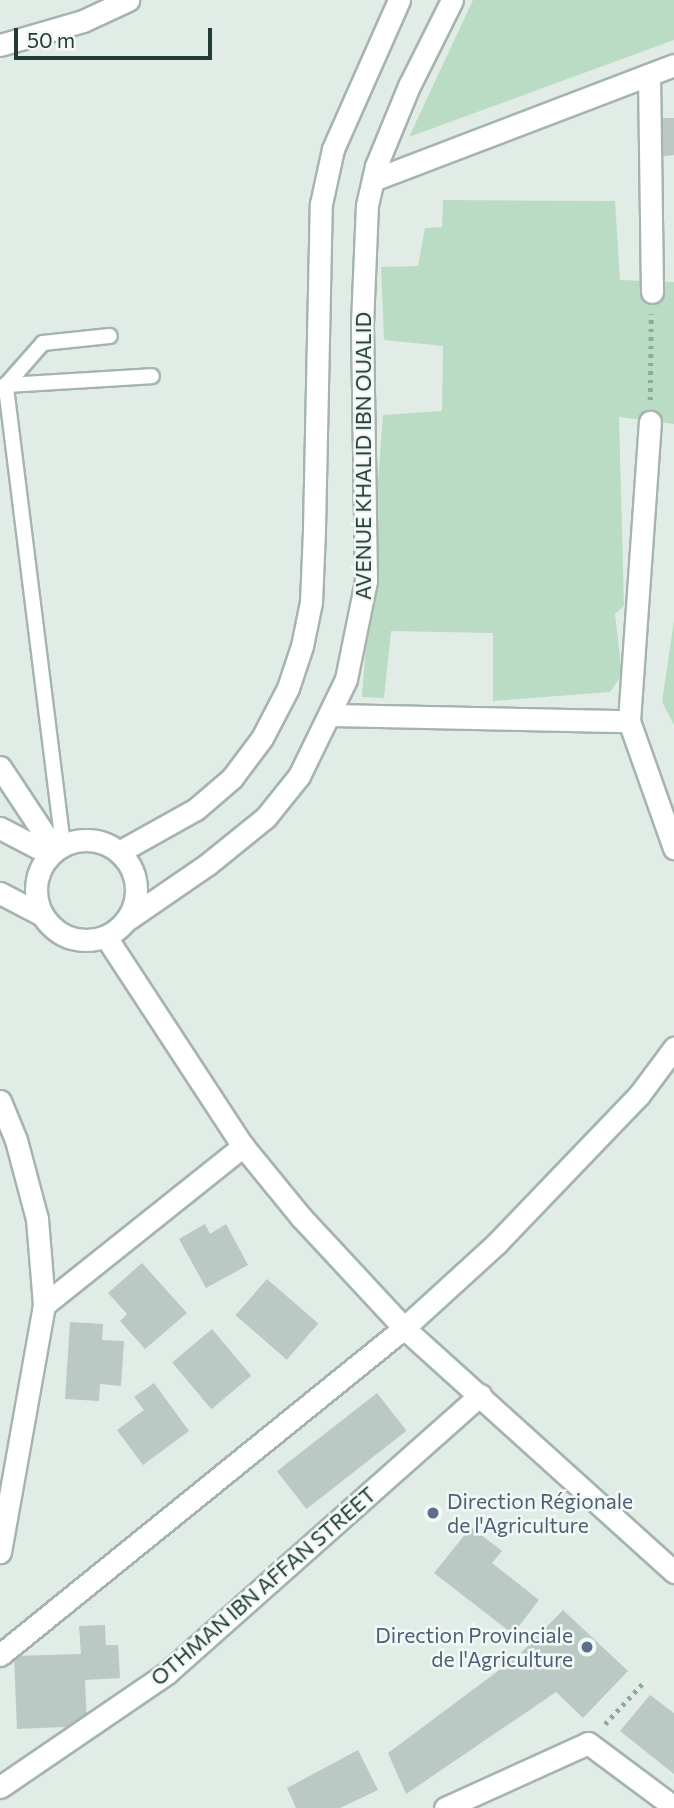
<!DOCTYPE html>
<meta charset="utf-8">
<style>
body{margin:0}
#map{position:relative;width:674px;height:1808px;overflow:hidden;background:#e2ece7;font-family:Commissioner,sans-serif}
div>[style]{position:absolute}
.green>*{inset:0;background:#bbdcc4}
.building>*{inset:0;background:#bac9c3;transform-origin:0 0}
.path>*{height:4.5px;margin-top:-2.25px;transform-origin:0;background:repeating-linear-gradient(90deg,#83afa1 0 3.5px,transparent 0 8.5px)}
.roads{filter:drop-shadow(2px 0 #a5b4ae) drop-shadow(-2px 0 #a5b4ae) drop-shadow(0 2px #a5b4ae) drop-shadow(0 -2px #a5b4ae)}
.service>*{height:14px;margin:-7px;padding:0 7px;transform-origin:7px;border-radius:7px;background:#fff}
.minor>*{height:21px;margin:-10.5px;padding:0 10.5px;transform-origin:10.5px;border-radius:10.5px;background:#fff}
.secondary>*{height:21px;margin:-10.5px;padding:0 10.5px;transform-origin:10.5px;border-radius:10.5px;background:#fff}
.secondary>.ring{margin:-10.5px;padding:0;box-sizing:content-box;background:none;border:21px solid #fff;border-radius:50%}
.dots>*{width:19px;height:19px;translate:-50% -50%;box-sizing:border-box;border:4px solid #f2f8f5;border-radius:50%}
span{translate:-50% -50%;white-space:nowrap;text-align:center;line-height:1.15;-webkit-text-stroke:5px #f2f8f5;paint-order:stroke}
.street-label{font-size:21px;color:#223c35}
.service-label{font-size:21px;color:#4e5e75}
.left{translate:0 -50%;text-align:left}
.right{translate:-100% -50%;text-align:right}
.scale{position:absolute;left:14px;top:28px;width:198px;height:32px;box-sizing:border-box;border:4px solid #223c35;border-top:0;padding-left:9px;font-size:21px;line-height:24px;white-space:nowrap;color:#223c35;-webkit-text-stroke:5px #f2f8f5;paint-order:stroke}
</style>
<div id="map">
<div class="green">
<div style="clip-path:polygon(473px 0,674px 0,674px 40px,409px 137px)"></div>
<div style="clip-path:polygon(443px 200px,615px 201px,620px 280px,674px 282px,674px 424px,619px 417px,624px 606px,615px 614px,622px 675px,610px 692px,493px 701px,493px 633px,391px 631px,384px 698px,362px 697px,383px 415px,442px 411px,443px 346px,384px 340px,381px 267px,418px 266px,425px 228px,442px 227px)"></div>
<div style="clip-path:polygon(674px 621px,674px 725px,662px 702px)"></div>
</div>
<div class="building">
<div style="clip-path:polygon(663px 118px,674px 118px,674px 155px,657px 157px)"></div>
<div style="clip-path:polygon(205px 1224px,210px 1234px,226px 1224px,248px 1265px,206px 1288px,179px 1239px)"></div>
<div style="clip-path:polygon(142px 1263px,187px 1313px,145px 1349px,120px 1321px,127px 1314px,108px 1293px)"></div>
<div style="left:267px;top:1279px;width:68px;height:48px;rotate:41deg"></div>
<div style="clip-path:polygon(70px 1322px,103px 1324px,102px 1340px,124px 1341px,121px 1386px,100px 1384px,99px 1401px,65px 1399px)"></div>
<div style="left:212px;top:1329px;width:61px;height:52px;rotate:50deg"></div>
<div style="clip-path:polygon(154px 1383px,189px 1431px,143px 1465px,117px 1430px,144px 1410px,134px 1397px)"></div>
<div style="left:377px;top:1393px;width:48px;height:127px;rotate:52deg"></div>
<div style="clip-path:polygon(471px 1527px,502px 1551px,492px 1563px,539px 1600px,513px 1634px,434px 1573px)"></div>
<div style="clip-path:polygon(563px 1610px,628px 1671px,583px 1718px,556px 1692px,406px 1794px,388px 1753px,518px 1656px)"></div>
<div style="clip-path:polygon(105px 1625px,106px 1645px,118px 1645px,120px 1678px,85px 1680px,87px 1726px,17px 1729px,14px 1656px,81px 1654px,79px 1626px)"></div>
<div style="clip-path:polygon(650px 1695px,674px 1713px,674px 1774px,620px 1731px)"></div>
<div style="clip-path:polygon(358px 1750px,378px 1790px,340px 1808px,296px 1808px,287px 1788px)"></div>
</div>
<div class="path">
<div style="left:650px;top:400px;width:86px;rotate:-89.3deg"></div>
<div style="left:605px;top:1724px;width:56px;rotate:-47.2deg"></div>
</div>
<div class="roads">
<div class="service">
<div style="left:6px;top:385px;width:146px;rotate:-3.5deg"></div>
<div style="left:63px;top:845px;width:464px;rotate:-97.1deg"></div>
<div style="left:6px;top:385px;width:56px;rotate:-48.6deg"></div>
<div style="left:43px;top:343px;width:67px;rotate:-6deg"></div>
</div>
<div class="minor">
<div style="left:0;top:45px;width:86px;rotate:-16.1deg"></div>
<div style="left:83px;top:21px;width:50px;rotate:-25deg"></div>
<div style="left:649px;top:75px;width:217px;rotate:89.2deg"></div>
<div style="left:373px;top:180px;width:322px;rotate:-20.9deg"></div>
<div style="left:331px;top:715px;width:298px;rotate:1.2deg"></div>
<div style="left:629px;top:721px;width:135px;rotate:70.5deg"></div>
<div style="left:629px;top:721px;width:300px;rotate:-86deg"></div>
<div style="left:0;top:767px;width:100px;rotate:56.5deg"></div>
<div style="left:106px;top:937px;width:250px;rotate:56.8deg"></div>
<div style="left:243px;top:1146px;width:92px;rotate:50.8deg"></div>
<div style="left:301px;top:1217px;width:151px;rotate:47.1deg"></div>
<div style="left:404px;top:1328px;width:364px;rotate:42.1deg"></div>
<div style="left:0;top:1101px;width:42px;rotate:67.7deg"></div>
<div style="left:16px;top:1140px;width:82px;rotate:75.1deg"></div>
<div style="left:37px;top:1219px;width:86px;rotate:85.3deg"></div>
<div style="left:44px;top:1305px;width:251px;rotate:100.1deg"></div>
<div style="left:44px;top:1305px;width:255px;rotate:-38.6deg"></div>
<div style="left:0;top:1655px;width:520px;rotate:-38.99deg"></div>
<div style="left:404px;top:1328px;width:126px;rotate:-42.4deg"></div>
<div style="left:497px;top:1243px;width:205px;rotate:-46.2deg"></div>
<div style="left:639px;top:1095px;width:59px;rotate:-53.3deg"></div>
<div style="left:0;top:1787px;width:202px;rotate:-34.3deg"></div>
<div style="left:167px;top:1673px;width:419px;rotate:-41.6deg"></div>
<div style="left:445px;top:1808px;width:157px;rotate:-24.4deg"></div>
<div style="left:588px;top:1743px;width:107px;rotate:36.7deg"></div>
</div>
<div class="secondary">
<div style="left:0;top:828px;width:56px;rotate:27.5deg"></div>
<div class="ring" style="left:36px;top:840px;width:79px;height:79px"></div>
<div style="left:119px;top:852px;width:88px;rotate:-29.2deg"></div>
<div style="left:196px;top:809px;width:48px;rotate:-40.7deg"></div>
<div style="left:232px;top:778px;width:50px;rotate:-53.1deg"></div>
<div style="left:262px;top:738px;width:56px;rotate:-62.5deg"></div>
<div style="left:288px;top:688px;width:44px;rotate:-71.6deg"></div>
<div style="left:302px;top:646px;width:45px;rotate:-78.4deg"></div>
<div style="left:311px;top:602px;width:73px;rotate:-87.6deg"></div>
<div style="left:314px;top:529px;width:325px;rotate:-88.8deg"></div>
<div style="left:321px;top:204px;width:56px;rotate:-77.7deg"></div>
<div style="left:333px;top:149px;width:163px;rotate:-66.1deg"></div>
<div style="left:0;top:893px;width:47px;rotate:27.6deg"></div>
<div style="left:128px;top:919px;width:97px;rotate:-34.5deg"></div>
<div style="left:208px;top:864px;width:75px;rotate:-39deg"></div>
<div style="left:266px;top:817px;width:53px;rotate:-51.2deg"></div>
<div style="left:299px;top:776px;width:108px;rotate:-64.1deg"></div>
<div style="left:346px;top:679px;width:100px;rotate:-78.5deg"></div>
<div style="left:366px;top:581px;width:257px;rotate:-90.9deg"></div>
<div style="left:362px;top:324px;width:119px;rotate:-87.6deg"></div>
<div style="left:367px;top:205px;width:40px;rotate:-77deg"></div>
<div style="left:376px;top:166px;width:87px;rotate:-67.6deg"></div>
<div style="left:409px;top:86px;width:96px;rotate:-63.4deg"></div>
</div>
</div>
<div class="dots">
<div style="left:433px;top:1513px;background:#5c6f8a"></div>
<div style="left:587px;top:1647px;background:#5c6f8a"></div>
</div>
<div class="street-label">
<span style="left:363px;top:456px;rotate:-90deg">AVENUE KHALID IBN OUALID</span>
<span style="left:263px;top:1586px;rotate:-41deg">OTHMAN IBN AFFAN STREET</span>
</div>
<div class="service-label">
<span class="left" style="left:447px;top:1513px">Direction Régionale<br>de l'Agriculture</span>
<span class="right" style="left:573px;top:1647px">Direction Provinciale<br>de l'Agriculture</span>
</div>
<div class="scale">50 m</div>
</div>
